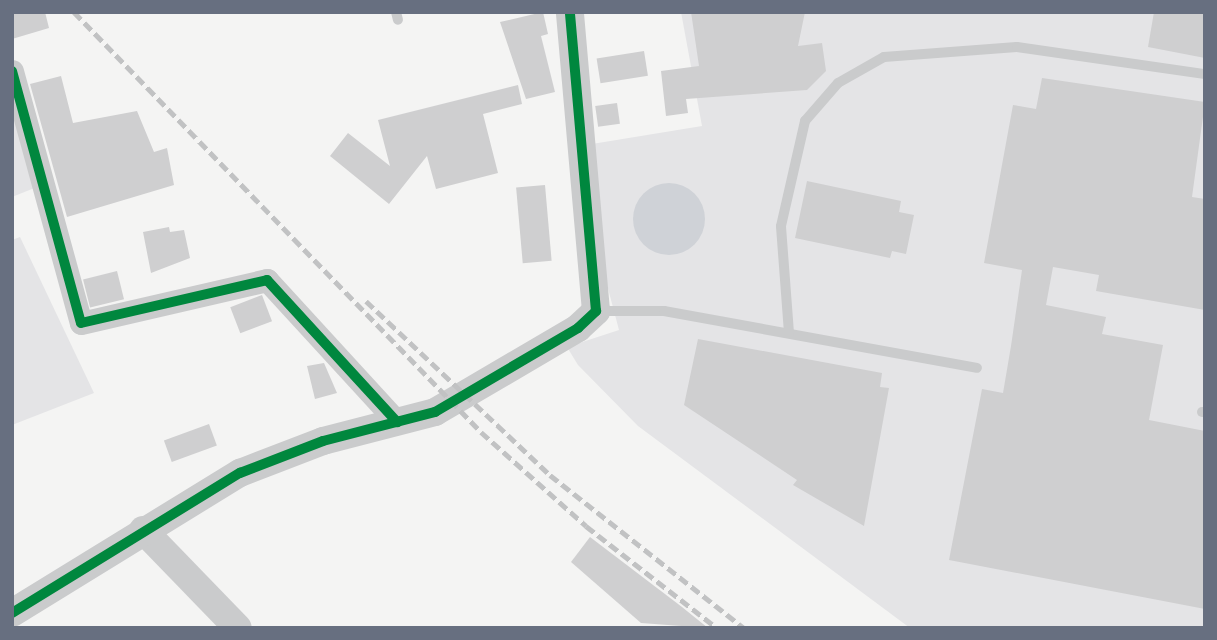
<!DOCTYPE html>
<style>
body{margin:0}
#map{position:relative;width:1217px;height:640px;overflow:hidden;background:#f4f4f3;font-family:"PT Sans",sans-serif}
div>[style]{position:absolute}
.built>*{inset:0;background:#e4e4e6}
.water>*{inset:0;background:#cfd2d7}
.round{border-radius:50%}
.building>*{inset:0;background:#cfcfd0;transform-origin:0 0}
.service>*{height:10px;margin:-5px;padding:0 5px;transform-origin:5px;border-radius:5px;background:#cacbcc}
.minor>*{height:23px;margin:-11.5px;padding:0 11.5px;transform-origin:11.5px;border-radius:11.5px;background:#cacbcc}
.tertiary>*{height:28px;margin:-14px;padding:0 14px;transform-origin:14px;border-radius:14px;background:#cacbcc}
.rail>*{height:5px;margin-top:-2.5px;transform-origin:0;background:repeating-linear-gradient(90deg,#c1c2c3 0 10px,transparent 0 15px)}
.cycleway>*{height:10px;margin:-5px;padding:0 5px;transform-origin:5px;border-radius:5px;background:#00873e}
span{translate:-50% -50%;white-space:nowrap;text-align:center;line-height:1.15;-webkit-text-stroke:7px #fff;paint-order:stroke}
.frame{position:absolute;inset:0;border:14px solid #676f80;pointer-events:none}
</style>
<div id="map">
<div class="built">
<div style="clip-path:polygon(681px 12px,1205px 12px,1205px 628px,910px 628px,638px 426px,578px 365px,567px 347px,619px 330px,606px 281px,592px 144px,702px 126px)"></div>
<div style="clip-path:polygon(12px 100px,37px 187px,12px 197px)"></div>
<div style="clip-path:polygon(20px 237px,94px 393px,12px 425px,12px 240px)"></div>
</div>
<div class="water">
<div class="round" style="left:633px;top:183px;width:72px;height:72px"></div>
</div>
<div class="building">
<div style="clip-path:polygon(12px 12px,45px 12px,49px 28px,12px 39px)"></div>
<div style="clip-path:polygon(543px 12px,548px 34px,541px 36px,555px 92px,526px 99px,500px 22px)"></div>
<div style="clip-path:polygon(691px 12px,805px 12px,798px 46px,822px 43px,826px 71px,807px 90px,686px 99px,688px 113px,666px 116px,661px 71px,699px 66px)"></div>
<div style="clip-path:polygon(1154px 12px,1205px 12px,1205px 58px,1148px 47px)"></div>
<div style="left:644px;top:51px;width:25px;height:48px;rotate:81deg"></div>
<div style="clip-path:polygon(61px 76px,73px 123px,137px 111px,154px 152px,167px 148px,174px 185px,67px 217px,30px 84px)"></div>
<div style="clip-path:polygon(1042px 78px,1205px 102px,1192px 197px,1205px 199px,1205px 310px,1096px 291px,1099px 275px,1053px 267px,1046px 305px,1106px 317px,1102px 334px,1163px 345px,1149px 420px,1205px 431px,1205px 609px,949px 560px,982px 389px,1003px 393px,1011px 346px,1022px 270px,984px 263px,1013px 105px,1036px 109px)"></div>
<div style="clip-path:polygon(518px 85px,522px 104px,483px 114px,498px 173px,436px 189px,427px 156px,389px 204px,330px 156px,348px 133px,390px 166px,378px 120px)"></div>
<div style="left:617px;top:103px;width:21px;height:22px;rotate:82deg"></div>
<div style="clip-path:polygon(807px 181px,901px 201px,899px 212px,914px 215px,906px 254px,892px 251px,890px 258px,795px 238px)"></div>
<div style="left:545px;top:185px;width:76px;height:29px;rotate:85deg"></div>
<div style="clip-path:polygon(169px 227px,170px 232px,184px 230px,190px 258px,151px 273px,143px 232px)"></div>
<div style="left:117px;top:271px;width:29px;height:35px;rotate:76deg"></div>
<div style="left:262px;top:295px;width:28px;height:34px;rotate:69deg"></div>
<div style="clip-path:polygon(698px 339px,882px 373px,880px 387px,889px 388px,864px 526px,793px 485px,797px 480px,684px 405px)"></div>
<div style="clip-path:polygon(324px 363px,337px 393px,315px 399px,307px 366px)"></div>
<div style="left:209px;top:424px;width:23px;height:48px;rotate:70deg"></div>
<div style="clip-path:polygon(590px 537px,682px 607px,708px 628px,641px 623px,571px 562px)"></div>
</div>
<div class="service">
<div style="left:396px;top:12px;width:8px;rotate:76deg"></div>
<div style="left:596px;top:311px;width:68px"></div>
<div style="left:664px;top:311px;width:318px;rotate:10.3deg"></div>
<div style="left:789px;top:333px;width:107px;rotate:-94.3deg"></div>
<div style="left:781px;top:226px;width:108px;rotate:-77.1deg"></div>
<div style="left:805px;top:121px;width:50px;rotate:-49deg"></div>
<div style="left:838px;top:83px;width:53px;rotate:-29.5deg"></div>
<div style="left:884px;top:57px;width:133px;rotate:-4.3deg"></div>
<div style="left:1017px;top:47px;width:190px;rotate:8.2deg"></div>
<div style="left:1202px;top:412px;width:3px"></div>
</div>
<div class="minor">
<div style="left:12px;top:71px;width:261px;rotate:74.7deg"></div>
<div style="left:81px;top:323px;width:191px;rotate:-13deg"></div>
<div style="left:267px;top:280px;width:193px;rotate:47.5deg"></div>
</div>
<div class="tertiary">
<div style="left:143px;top:530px;width:136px;rotate:45.9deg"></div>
<div style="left:12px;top:613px;width:268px;rotate:-31.6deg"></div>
<div style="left:240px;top:473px;width:89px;rotate:-21.1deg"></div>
<div style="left:323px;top:441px;width:116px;rotate:-14.5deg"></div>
<div style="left:435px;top:412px;width:166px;rotate:-30.4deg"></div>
<div style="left:578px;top:328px;width:25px;rotate:-43deg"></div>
<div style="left:596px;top:311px;width:300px;rotate:-95deg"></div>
</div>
<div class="rail">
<div style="left:74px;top:12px;width:585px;rotate:45.9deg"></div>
<div style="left:481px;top:432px;width:141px;rotate:41.8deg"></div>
<div style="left:586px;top:526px;width:166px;rotate:37.9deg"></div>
<div style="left:366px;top:301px;width:253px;rotate:43.4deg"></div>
<div style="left:550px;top:475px;width:247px;rotate:38.3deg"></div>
</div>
<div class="cycleway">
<div style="left:12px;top:71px;width:261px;rotate:74.7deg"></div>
<div style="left:81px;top:323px;width:191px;rotate:-13deg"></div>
<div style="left:267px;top:280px;width:193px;rotate:47.5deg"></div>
<div style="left:12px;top:613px;width:268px;rotate:-31.6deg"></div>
<div style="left:240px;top:473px;width:89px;rotate:-21.1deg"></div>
<div style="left:323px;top:441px;width:116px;rotate:-14.5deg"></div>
<div style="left:435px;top:412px;width:166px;rotate:-30.4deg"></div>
<div style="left:578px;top:328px;width:25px;rotate:-43deg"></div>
<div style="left:596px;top:311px;width:300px;rotate:-95deg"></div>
</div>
<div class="frame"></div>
</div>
